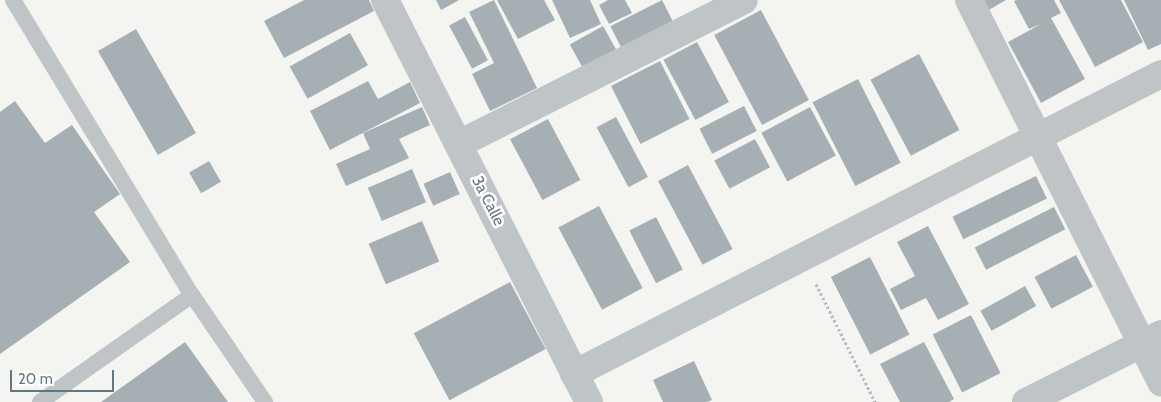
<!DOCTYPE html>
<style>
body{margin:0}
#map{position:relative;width:1161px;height:402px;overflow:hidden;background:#f4f4f0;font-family:Cabin,sans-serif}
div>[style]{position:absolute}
.building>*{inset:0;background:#a6b0b4;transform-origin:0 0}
.path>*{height:3px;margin-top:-1.5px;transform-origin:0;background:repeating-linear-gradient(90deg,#b9bcbe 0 2.5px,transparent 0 5px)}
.lane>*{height:16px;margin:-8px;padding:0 8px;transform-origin:8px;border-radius:8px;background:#bfc4c6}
.street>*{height:28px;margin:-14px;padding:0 14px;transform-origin:14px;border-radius:14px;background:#bfc4c6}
span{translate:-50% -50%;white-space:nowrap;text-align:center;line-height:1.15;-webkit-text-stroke:5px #fff;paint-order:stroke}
.street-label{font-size:16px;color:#627782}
.scale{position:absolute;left:10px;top:370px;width:104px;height:22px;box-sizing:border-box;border:2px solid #627782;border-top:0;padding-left:6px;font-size:15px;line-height:18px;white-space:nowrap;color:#627782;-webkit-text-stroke:4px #fff;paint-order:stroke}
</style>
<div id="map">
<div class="building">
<div style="clip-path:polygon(304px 0,369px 0,374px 11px,284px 58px,264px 21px)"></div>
<div style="clip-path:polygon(436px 0,459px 0,441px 10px)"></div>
<div style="clip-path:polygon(494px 0,537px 88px,490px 111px,472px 74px,494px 63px,469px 12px)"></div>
<div style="clip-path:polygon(497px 0,544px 0,555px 20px,518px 39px)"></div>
<div style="clip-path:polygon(552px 0,590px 0,601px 24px,570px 38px)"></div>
<div style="clip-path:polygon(608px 0,625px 0,632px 13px,609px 24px,599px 5px)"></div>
<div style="left:662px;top:0;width:25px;height:58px;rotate:63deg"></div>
<div style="clip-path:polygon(981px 0,1006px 0,987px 11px)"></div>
<div style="clip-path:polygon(1017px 0,1054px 0,1061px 13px,1051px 18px,1085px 79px,1041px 103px,1008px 42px,1041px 24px,1029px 29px,1014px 1px)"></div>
<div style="clip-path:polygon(1059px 0,1121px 0,1143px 42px,1095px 67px)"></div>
<div style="clip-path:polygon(1124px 0,1161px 0,1161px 44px,1148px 50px)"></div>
<div style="left:761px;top:10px;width:102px;height:53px;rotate:62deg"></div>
<div style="left:465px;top:17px;width:49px;height:18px;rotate:62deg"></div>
<div style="left:603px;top:26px;width:29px;height:38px;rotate:61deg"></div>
<div style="left:136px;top:29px;width:120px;height:44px;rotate:60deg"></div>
<div style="left:350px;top:33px;width:37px;height:69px;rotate:61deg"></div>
<div style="left:697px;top:42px;width:68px;height:38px;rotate:62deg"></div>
<div style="left:919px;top:54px;width:86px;height:55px;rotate:62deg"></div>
<div style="left:660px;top:61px;width:65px;height:55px;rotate:63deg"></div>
<div style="left:858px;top:79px;width:94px;height:51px;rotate:63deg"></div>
<div style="clip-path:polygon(368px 81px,378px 99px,410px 82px,420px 103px,330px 150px,310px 111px)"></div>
<div style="clip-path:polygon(15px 101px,45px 143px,72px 125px,120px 194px,94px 212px,130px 262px,0 354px,0 112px)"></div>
<div style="left:744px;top:106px;width:28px;height:50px;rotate:63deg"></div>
<div style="clip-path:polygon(422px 107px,430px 125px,399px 139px,409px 158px,346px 186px,336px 164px,370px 149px,363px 133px)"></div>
<div style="left:810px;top:107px;width:55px;height:55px;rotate:62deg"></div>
<div style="left:616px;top:117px;width:68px;height:22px;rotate:62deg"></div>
<div style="left:548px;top:119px;width:69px;height:43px;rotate:62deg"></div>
<div style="left:755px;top:139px;width:32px;height:46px;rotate:62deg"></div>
<div style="left:209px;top:161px;width:24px;height:23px;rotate:60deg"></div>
<div style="left:688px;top:165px;width:95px;height:34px;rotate:62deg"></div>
<div style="left:412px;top:169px;width:36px;height:48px;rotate:67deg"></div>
<div style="left:450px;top:172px;width:24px;height:29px;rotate:66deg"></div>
<div style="left:1036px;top:176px;width:25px;height:93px;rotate:64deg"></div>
<div style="left:599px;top:206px;width:93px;height:46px;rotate:62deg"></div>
<div style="left:1054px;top:207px;width:25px;height:89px;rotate:63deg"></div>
<div style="left:656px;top:217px;width:59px;height:30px;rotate:63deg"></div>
<div style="left:422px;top:221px;width:44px;height:58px;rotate:67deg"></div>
<div style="clip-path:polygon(928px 226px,969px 304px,938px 320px,926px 298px,901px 310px,890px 289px,915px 276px,897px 242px)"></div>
<div style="left:1076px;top:255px;width:36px;height:47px;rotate:62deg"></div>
<div style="left:870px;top:257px;width:87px;height:44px;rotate:63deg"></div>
<div style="left:510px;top:282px;width:76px;height:109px;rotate:62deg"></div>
<div style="left:1025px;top:286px;width:23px;height:51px;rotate:61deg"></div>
<div style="left:971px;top:315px;width:65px;height:43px;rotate:63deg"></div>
<div style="clip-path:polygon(185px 342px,228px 402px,101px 402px)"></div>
<div style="clip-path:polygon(924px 342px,954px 399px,949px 402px,900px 402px,880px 364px)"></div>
<div style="clip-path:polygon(694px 361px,712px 400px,707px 402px,663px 402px,653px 380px)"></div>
</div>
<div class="path">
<div style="left:816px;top:284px;width:132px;rotate:63.4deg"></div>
</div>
<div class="lane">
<div style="left:13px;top:0;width:345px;rotate:58.8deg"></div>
<div style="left:40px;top:402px;width:186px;rotate:-35.1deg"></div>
<div style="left:192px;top:295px;width:130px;rotate:55.7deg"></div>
</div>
<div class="street">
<div style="left:385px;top:0;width:451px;rotate:63.1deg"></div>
<div style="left:969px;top:0;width:428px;rotate:63.3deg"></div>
<div style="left:459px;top:144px;width:319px;rotate:-26.8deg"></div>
<div style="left:574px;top:374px;width:659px;rotate:-27.07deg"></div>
<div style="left:1026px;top:402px;width:151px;rotate:-26.7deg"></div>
</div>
<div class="street-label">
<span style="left:488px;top:201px;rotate:63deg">3a Calle</span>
</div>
<div class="scale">20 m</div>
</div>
